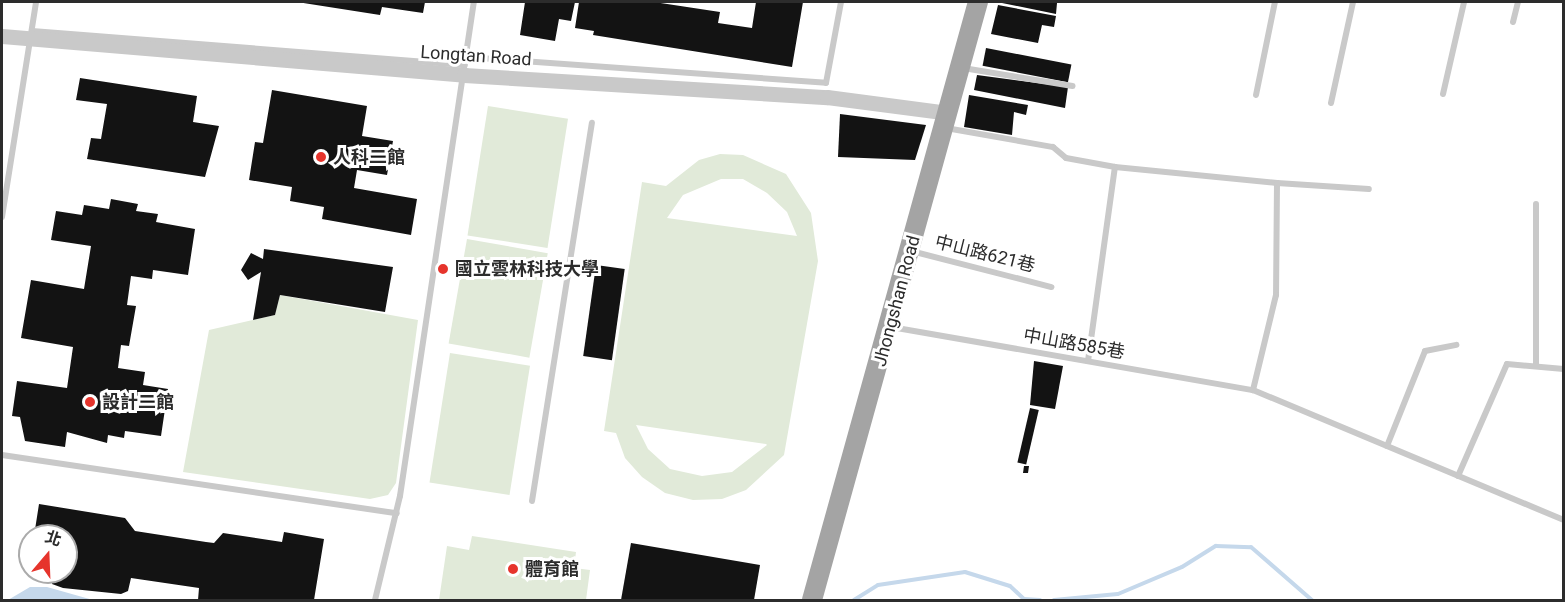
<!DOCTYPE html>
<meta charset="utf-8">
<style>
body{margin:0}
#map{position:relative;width:1565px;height:602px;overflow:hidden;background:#fff;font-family:Roboto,"Noto Sans TC",sans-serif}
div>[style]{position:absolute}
.green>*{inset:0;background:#e1ead9;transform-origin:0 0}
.water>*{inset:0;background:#c5d8eb}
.stream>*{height:4px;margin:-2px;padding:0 2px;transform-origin:2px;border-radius:2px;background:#c5d8eb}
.building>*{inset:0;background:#131313;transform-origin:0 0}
.service>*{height:6px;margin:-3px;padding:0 3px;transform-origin:3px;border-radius:3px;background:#c9c9c9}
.tertiary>*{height:15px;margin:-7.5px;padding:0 7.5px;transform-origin:7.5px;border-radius:7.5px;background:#c9c9c9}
.primary>*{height:20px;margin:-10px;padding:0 10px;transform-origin:10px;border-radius:10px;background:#a4a4a4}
.dots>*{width:16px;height:16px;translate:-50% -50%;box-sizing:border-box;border:3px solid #fff;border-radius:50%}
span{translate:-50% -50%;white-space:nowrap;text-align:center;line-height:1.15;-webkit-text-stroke:6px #fff;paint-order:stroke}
.street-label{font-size:18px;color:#2c2c2c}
.poi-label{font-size:18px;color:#2c2c2c;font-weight:700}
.left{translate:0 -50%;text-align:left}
.frame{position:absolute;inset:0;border:3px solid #2c2c2c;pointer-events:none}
.north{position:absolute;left:18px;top:524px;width:60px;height:60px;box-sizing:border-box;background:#fff;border:2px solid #ababab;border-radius:50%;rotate:19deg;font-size:16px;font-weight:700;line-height:24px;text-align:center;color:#2c2c2c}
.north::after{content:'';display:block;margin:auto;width:21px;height:27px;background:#e6342c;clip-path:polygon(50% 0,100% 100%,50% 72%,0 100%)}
</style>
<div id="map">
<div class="green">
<div style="left:488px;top:106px;width:81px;height:131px;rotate:9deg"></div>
<div style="clip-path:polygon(evenodd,720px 154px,743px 155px,786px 174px,811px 213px,818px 261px,784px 455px,746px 490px,722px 499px,693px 500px,665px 493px,642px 477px,625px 458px,616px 433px,604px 431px,642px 182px,666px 186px,699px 160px,720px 154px,721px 179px,743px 179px,767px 193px,787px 212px,797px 236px,667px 218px,683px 195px,721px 179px,720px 154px,636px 425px,766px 444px,767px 445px,732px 472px,702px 476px,670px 469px,648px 449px,636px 425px)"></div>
<div style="left:467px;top:239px;width:82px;height:106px;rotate:10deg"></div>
<div style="clip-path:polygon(280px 295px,418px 320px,396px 483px,388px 495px,370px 499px,183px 472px,209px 330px,275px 315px)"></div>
<div style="left:450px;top:353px;width:81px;height:131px;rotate:9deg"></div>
<div style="clip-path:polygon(472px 536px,576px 552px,574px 568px,590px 570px,586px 600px,439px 600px,447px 546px,469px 550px)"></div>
</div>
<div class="water">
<div style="clip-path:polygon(30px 587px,47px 587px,93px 600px,8px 600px)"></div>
</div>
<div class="stream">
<div style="left:854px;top:600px;width:28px;rotate:-32deg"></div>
<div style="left:878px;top:585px;width:88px;rotate:-8.5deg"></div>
<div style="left:965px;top:572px;width:47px;rotate:17.3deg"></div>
<div style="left:1010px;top:586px;width:19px;rotate:43deg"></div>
<div style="left:1024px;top:599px;width:16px;rotate:4deg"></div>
<div style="left:1054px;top:600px;width:64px;rotate:-5.4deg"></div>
<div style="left:1118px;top:594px;width:69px;rotate:-22.9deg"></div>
<div style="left:1182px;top:567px;width:40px;rotate:-32deg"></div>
<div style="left:1216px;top:546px;width:35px;rotate:2deg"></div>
<div style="left:1251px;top:547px;width:81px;rotate:41deg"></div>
</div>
<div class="building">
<div style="clip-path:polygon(297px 2px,425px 2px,423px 13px,382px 7px,380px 15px)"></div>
<div style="clip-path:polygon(525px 2px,575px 2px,571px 21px,559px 19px,555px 41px,520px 35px)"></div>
<div style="clip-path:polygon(579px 2px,654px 2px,720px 12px,718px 23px,752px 28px,756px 2px,803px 2px,792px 67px,593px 35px,594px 31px,575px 28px)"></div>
<div style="clip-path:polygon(1002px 3px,1049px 2px,1057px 3px,1056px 14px)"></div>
<div style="clip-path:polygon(998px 5px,1056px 16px,1054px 27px,1042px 25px,1038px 43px,991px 34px)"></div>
<div style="left:986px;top:48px;width:87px;height:18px;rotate:11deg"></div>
<div style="clip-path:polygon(977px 75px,1068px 87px,1065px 108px,974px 90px)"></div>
<div style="clip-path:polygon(80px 78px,197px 96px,193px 122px,219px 126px,205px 177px,87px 159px,91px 138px,101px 139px,107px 104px,76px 100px)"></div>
<div style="clip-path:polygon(272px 90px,367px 106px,362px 136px,393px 141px,387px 175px,357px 170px,354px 188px,417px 199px,411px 235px,322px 219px,324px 207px,290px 201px,292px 187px,249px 180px,255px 142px,263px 143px)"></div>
<div style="clip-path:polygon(969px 95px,1028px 105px,1026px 115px,1014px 112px,1012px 135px,964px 127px)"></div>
<div style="clip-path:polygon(840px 114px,926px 125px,915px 160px,838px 157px)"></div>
<div style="clip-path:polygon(111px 199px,138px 204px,136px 211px,158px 214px,156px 222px,195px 229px,188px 275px,153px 270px,152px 279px,131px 276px,127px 305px,136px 306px,129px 346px,121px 345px,118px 368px,145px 372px,143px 385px,168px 389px,161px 436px,125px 431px,124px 438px,108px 435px,107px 443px,67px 432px,65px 447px,25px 441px,20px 417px,12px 416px,17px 381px,67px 388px,73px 347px,21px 338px,31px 280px,84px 289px,91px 246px,51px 240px,56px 211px,82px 215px,84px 205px,109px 209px)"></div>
<div style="clip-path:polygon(264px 249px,393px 267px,385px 312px,280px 295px,275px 315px,253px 320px,261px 272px,248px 280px,241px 270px,251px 253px,263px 259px)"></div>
<div style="left:596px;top:265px;width:29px;height:92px;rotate:8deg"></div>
<div style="clip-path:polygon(1034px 361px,1063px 366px,1055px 409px,1030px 405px)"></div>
<div style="left:1030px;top:408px;width:9px;height:56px;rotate:13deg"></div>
<div style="clip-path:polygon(1024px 466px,1029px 466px,1028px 473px,1023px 473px)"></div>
<div style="clip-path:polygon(39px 504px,125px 518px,135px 531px,206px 542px,214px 543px,223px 533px,282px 542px,284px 532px,324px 539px,314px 600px,198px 600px,199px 588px,131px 578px,128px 591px,121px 594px,63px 588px,52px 584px,54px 572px,66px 572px,66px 536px,34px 536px)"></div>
<div style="clip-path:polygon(631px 543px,760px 565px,754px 600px,621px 600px)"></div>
</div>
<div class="service">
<div style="left:1513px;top:22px;width:21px;rotate:-76deg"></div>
<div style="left:32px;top:31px;width:434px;rotate:4.5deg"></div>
<div style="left:466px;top:57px;width:361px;rotate:4.1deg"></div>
<div style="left:826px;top:83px;width:82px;rotate:-79.5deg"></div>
<div style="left:963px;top:68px;width:111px;rotate:9.3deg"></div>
<div style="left:1443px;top:94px;width:94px;rotate:-77.1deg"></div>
<div style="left:1256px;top:95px;width:95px;rotate:-78.5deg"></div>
<div style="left:1331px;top:103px;width:103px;rotate:-77.7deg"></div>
<div style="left:946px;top:128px;width:109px;rotate:10.1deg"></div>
<div style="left:1053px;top:147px;width:17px;rotate:40deg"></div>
<div style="left:1066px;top:158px;width:50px;rotate:10.4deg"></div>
<div style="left:1115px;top:167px;width:163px;rotate:5.6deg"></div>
<div style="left:1277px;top:183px;width:112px;rotate:90.5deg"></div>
<div style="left:1276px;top:295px;width:98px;rotate:103.6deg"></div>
<div style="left:1277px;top:183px;width:92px;rotate:3.7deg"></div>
<div style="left:2px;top:217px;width:218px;rotate:-81deg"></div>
<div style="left:911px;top:251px;width:145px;rotate:14.4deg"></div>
<div style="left:891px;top:327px;width:367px;rotate:9.9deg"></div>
<div style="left:1253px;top:390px;width:337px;rotate:22.7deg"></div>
<div style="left:1088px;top:361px;width:196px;rotate:-82.1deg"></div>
<div style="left:1536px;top:366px;width:162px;rotate:-90deg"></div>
<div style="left:1387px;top:446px;width:102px;rotate:-68.2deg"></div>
<div style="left:1425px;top:351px;width:32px;rotate:-11deg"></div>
<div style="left:2px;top:455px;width:399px;rotate:8.4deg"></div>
<div style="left:1458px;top:476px;width:122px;rotate:-66.4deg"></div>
<div style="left:1507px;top:364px;width:57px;rotate:5deg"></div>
<div style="left:532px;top:501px;width:383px;rotate:-81deg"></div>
<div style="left:375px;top:600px;width:107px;rotate:-76.5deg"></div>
<div style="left:400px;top:496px;width:500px;rotate:-81.5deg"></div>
</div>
<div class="tertiary">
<div style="left:2px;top:36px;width:464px;rotate:4.8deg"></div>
<div style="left:464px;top:75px;width:364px;rotate:3.5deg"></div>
<div style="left:827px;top:97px;width:122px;rotate:7.5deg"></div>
</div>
<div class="primary">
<div style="left:812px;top:600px;width:621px;rotate:-74.49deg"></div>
</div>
<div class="dots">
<div style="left:321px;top:157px;background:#e6342c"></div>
<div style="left:443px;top:269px;background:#e6342c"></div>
<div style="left:90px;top:402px;background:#e6342c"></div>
<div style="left:513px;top:569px;background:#e6342c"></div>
</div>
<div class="street-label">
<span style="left:476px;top:56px;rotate:4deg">Longtan Road</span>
<span style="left:985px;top:254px;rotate:14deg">中山路621巷</span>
<span style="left:897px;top:301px;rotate:-75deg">Jhongshan Road</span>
<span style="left:1074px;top:344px;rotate:10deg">中山路585巷</span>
</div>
<div class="poi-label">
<span class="left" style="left:333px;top:157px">人科二館</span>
<span class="left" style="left:455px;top:269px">國立雲林科技大學</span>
<span class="left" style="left:102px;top:402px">設計二館</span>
<span class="left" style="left:525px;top:569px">體育館</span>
</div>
<div class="frame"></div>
<div class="north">北</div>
</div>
